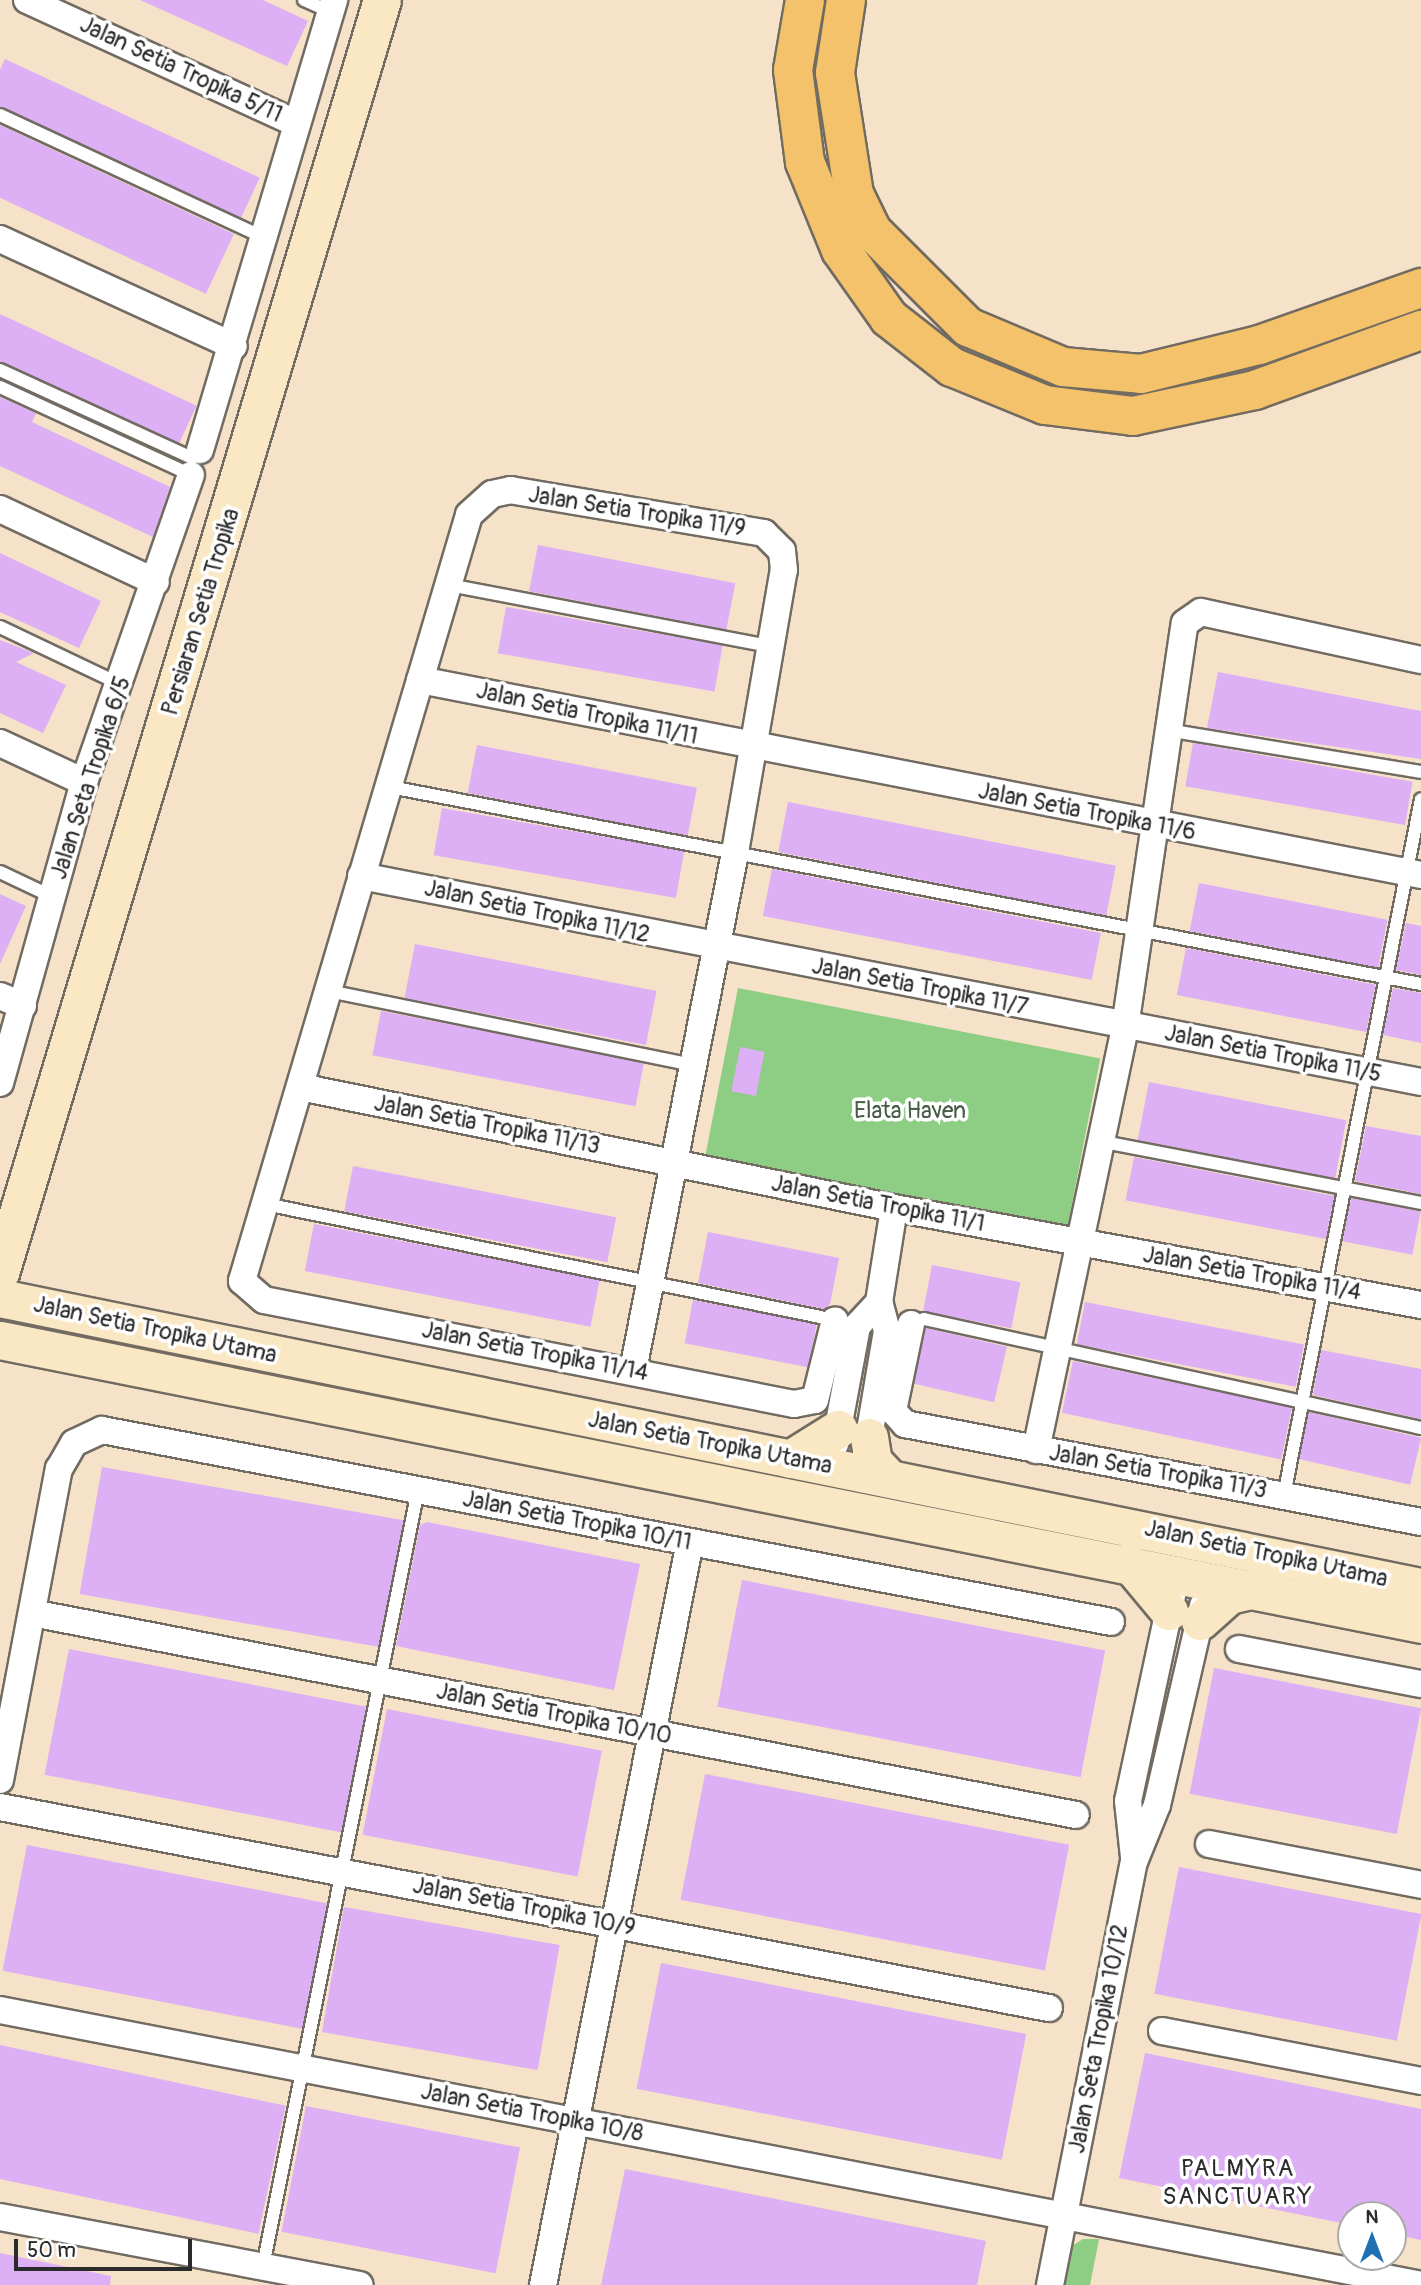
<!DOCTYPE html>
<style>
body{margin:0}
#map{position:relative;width:1421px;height:2285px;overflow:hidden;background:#f5e2c9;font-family:Pangolin,sans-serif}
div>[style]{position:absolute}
.green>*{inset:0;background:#8dcd84;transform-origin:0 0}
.building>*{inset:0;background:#ddaff4;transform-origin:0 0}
.roads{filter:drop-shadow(2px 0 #726b62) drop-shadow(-2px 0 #726b62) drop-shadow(0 2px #726b62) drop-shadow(0 -2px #726b62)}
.lane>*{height:12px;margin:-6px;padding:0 6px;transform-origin:6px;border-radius:6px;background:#fff}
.street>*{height:26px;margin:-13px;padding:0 13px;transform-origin:13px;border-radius:13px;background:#fff}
.secondary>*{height:37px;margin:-18.5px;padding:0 18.5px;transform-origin:18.5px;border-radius:18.5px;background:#fae7c3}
.highway>*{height:38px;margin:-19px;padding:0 19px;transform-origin:19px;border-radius:19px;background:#f3c26a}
span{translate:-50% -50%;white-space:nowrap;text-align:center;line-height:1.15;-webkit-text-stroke:7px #fff;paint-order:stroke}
.street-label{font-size:23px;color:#2b2b2b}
.park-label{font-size:23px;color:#485c46}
.neighbourhood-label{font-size:24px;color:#2b2b2b;letter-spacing:2px}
.north{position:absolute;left:1337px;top:2201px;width:70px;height:70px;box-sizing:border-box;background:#fff;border:2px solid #aaa;border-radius:50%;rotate:0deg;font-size:19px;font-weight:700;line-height:28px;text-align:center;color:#2b2b2b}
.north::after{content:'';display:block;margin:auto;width:24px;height:32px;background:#1f6fb2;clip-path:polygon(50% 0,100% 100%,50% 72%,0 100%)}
.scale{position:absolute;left:14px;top:2239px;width:178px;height:32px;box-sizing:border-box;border:4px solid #2b2b2b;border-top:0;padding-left:9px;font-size:21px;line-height:24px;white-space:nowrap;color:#2b2b2b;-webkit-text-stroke:5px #fff;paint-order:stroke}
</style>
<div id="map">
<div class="green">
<div style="left:738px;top:988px;width:369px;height:173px;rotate:11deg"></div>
<div style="clip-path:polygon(1083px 2239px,1099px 2239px,1090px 2285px,1059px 2285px,1066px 2250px)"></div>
</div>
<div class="building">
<div style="clip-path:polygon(140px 0,263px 0,308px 21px,287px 66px)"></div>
<div style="left:5px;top:59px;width:281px;height:47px;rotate:25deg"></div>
<div style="left:0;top:125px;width:258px;height:66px;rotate:25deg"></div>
<div style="left:0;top:314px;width:217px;height:47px;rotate:25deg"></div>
<div style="clip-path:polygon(0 397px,36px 413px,32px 422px,170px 487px,153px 537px,0 466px)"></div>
<div style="left:538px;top:545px;width:201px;height:47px;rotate:11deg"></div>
<div style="clip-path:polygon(0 553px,101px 601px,79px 648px,0 612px)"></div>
<div style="left:506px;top:607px;width:220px;height:47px;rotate:10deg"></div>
<div style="clip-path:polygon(0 640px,34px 653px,16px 662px,66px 685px,43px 733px,0 713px)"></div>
<div style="clip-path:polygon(1218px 672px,1421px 711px,1421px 759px,1207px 728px)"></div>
<div style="left:1193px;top:743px;width:223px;height:44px;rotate:10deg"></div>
<div style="left:477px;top:745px;width:224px;height:49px;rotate:11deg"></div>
<div style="left:788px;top:802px;width:334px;height:51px;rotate:11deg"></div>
<div style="left:442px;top:808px;width:246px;height:48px;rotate:10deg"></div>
<div style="left:772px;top:869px;width:335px;height:48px;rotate:11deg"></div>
<div style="left:1199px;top:883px;width:192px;height:49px;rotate:11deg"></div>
<div style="clip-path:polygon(0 894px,26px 906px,0 964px)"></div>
<div style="clip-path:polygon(1406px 923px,1421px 926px,1421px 975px,1396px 970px)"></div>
<div style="left:415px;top:944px;width:246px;height:55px;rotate:11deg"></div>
<div style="left:1186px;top:948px;width:193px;height:48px;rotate:11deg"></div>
<div style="clip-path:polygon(1393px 988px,1421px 993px,1421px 1043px,1383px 1035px)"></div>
<div style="left:381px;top:1011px;width:268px;height:45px;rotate:11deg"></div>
<div style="left:740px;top:1047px;width:25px;height:45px;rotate:11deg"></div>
<div style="left:1149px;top:1082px;width:201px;height:59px;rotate:11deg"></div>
<div style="clip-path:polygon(1366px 1126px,1421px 1136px,1421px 1194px,1355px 1181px)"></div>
<div style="left:1134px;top:1157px;width:204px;height:44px;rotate:11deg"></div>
<div style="left:353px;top:1166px;width:268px;height:46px;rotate:11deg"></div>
<div style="left:1351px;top:1198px;width:71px;height:44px;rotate:11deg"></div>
<div style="left:314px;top:1224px;width:291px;height:48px;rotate:11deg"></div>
<div style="clip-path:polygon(708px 1232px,839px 1258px,830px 1304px,824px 1309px,698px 1283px)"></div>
<div style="left:932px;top:1265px;width:90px;height:47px;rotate:11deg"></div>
<div style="left:693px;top:1300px;width:126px;height:44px;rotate:11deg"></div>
<div style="left:1085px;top:1302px;width:223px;height:43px;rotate:11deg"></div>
<div style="left:926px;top:1328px;width:83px;height:57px;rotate:13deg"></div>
<div style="clip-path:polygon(1321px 1350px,1421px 1369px,1421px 1419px,1313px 1395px)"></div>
<div style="left:1073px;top:1361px;width:224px;height:53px;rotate:12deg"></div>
<div style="left:1309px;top:1412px;width:115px;height:48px;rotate:13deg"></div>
<div style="left:102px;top:1467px;width:306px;height:129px;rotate:10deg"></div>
<div style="clip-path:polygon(427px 1522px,640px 1564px,614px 1690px,396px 1646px,420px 1525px)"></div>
<div style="left:742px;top:1580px;width:370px;height:129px;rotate:11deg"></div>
<div style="left:69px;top:1649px;width:303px;height:128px;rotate:11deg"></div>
<div style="left:1214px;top:1668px;width:211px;height:128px;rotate:11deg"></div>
<div style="left:387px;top:1709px;width:219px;height:128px;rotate:11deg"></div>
<div style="left:705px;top:1774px;width:371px;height:128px;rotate:11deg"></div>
<div style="left:27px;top:1845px;width:306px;height:128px;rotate:11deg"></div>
<div style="left:1179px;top:1867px;width:247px;height:129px;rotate:11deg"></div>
<div style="left:344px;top:1907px;width:219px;height:127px;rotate:10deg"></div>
<div style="left:661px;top:1963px;width:372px;height:128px;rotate:11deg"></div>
<div style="left:0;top:2045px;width:292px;height:131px;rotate:12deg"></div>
<div style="clip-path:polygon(1145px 2053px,1421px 2109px,1421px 2240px,1393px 2234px,1393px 2215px,1351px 2215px,1351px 2225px,1119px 2178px)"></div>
<div style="left:306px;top:2106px;width:218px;height:128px;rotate:11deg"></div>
<div style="clip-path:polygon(625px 2169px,986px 2241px,977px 2285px,601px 2285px)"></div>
<div style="clip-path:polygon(0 2253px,111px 2276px,110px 2285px,0 2285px)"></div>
</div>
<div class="roads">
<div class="lane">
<div style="left:304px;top:0;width:30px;rotate:24deg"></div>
<div style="left:0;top:115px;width:290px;rotate:24.9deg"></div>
<div style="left:0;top:370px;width:211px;rotate:24.6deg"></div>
<div style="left:192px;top:458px;width:11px;rotate:-45deg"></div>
<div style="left:0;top:387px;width:210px;rotate:24.7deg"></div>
<div style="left:449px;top:585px;width:327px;rotate:10.8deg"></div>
<div style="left:0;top:627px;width:133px;rotate:25.4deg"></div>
<div style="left:1167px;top:730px;width:257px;rotate:9.4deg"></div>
<div style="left:390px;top:787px;width:1050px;rotate:10.82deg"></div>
<div style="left:0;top:872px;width:59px;rotate:25.3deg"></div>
<div style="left:329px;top:991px;width:371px;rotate:11.5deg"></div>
<div style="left:1104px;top:1142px;width:323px;rotate:10.9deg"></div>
<div style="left:265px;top:1204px;width:582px;rotate:11.5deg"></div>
<div style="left:911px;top:1324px;width:14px;rotate:-21deg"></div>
<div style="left:924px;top:1319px;width:509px;rotate:12.37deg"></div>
<div style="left:1284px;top:1495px;width:709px;rotate:-78.86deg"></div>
<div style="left:263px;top:2266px;width:791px;rotate:-78.7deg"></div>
</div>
<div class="street">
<div style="left:27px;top:0;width:296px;rotate:24.6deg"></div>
<div style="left:0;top:239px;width:257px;rotate:24.6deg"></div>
<div style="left:200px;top:450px;width:470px;rotate:-73.4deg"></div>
<div style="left:0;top:509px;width:172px;rotate:25.1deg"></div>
<div style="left:420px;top:680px;width:1020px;rotate:11.02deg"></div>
<div style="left:0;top:743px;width:93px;rotate:24.9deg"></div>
<div style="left:361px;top:876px;width:1080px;rotate:11deg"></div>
<div style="left:0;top:996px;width:25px;rotate:23deg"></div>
<div style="left:0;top:1083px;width:313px;rotate:-74.4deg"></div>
<div style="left:84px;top:782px;width:325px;rotate:-70.8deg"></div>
<div style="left:300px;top:1087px;width:606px;rotate:11.51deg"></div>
<div style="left:894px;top:1208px;width:536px;rotate:10.43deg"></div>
<div style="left:911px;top:1324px;width:89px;rotate:101.7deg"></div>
<div style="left:893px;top:1411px;width:18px;rotate:47deg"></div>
<div style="left:905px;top:1424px;width:525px;rotate:10.75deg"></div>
<div style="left:633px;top:1370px;width:522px;rotate:-78.84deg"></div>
<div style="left:734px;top:858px;width:292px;rotate:-80.2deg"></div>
<div style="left:784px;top:570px;width:19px;rotate:-96deg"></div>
<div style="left:782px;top:551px;width:25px;rotate:-135deg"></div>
<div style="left:764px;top:533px;width:257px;rotate:-170.4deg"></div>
<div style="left:511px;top:490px;width:19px;rotate:168deg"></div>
<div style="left:492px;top:494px;width:31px;rotate:138deg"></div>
<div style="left:469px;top:515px;width:799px;rotate:106.51deg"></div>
<div style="left:242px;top:1281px;width:29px;rotate:41deg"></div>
<div style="left:264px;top:1300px;width:540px;rotate:11.1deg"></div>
<div style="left:794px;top:1404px;width:21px;rotate:-11deg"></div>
<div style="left:815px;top:1400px;width:82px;rotate:-76deg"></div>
<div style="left:835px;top:1444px;width:120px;rotate:-79.4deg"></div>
<div style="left:857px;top:1326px;width:33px;rotate:-47deg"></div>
<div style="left:1036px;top:1450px;width:432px;rotate:-78.1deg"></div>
<div style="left:1125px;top:1027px;width:408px;rotate:-81.6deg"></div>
<div style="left:1185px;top:623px;width:19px;rotate:-35deg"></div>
<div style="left:1201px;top:612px;width:225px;rotate:12.3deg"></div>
<div style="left:866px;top:1454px;width:125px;rotate:-80.3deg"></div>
<div style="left:887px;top:1331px;width:30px;rotate:-105deg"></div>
<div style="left:879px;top:1302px;width:95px;rotate:-80.9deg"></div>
<div style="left:32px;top:1613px;width:1063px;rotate:10.95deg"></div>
<div style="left:1239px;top:1649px;width:185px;rotate:10.9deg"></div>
<div style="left:0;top:1780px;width:317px;rotate:-79.3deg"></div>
<div style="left:59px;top:1469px;width:30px;rotate:-60deg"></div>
<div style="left:74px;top:1443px;width:31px;rotate:-25deg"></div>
<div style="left:102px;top:1430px;width:1027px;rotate:10.77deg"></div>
<div style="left:0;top:1807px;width:1068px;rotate:10.85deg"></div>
<div style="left:1209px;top:1844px;width:216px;rotate:10.9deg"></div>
<div style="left:1134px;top:1857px;width:56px;rotate:-96.1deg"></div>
<div style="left:1128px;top:1801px;width:210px;rotate:-77.9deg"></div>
<div style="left:0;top:2010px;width:1447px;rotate:10.95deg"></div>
<div style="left:1162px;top:2031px;width:264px;rotate:10.9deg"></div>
<div style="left:0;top:2217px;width:366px;rotate:10.7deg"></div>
<div style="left:543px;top:2285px;width:757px;rotate:-78.81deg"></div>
<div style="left:1050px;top:2285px;width:431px;rotate:-78.8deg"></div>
<div style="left:1134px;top:1862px;width:61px;rotate:-68deg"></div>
<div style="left:1157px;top:1805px;width:205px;rotate:-77deg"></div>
</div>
<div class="secondary">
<div style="left:0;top:1273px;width:1329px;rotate:-73.3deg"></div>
<div style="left:0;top:1298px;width:1450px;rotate:11.5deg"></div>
<div style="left:0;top:1340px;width:1449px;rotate:11.3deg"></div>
<div style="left:869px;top:1437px;width:24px;rotate:81deg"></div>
<div style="left:873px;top:1461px;width:23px;rotate:47deg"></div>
<div style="left:790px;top:1459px;width:57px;rotate:-32deg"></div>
<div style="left:1128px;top:1562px;width:64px;rotate:50.1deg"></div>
<div style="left:1200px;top:1621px;width:39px;rotate:-42deg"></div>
<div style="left:1229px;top:1595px;width:32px;rotate:-13deg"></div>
</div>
<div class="highway">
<div style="left:805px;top:0;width:71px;rotate:99.7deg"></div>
<div style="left:793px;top:70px;width:93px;rotate:82.6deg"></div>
<div style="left:805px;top:162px;width:95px;rotate:67.8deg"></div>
<div style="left:841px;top:250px;width:83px;rotate:54.8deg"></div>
<div style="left:889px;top:318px;width:80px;rotate:37.9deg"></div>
<div style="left:952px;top:367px;width:100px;rotate:22.2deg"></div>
<div style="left:1045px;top:405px;width:89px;rotate:7.1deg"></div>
<div style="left:1133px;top:416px;width:125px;rotate:-12deg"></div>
<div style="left:1255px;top:390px;width:177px;rotate:-19.9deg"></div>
<div style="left:846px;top:0;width:74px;rotate:98.6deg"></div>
<div style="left:835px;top:73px;width:122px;rotate:81.1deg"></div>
<div style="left:854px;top:194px;width:41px;rotate:64.1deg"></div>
<div style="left:872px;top:231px;width:136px;rotate:45deg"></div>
<div style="left:968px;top:327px;width:103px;rotate:22.8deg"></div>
<div style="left:1063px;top:367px;width:78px;rotate:5.1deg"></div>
<div style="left:1141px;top:374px;width:122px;rotate:-13.8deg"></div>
<div style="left:1259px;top:345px;width:172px;rotate:-19.4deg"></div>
</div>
</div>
<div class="street-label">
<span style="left:181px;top:70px;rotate:25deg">Jalan Setia Tropika 5/11</span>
<span style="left:637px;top:512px;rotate:9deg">Jalan Setia Tropika 11/9</span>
<span style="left:201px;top:612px;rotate:-73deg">Persiaran Setia Tropika</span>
<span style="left:587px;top:714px;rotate:12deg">Jalan Setia Tropika 11/11</span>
<span style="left:91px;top:778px;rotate:-72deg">Jalan Seta Tropika 6/5</span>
<span style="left:1087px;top:812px;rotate:11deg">Jalan Setia Tropika 11/6</span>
<span style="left:537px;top:912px;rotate:12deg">Jalan Setia Tropika 11/12</span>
<span style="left:920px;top:987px;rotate:11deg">Jalan Setia Tropika 11/7</span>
<span style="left:1273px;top:1054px;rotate:11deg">Jalan Setia Tropika 11/5</span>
<span style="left:487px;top:1125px;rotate:11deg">Jalan Setia Tropika 11/13</span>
<span style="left:878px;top:1204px;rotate:11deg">Jalan Setia Tropika 11/1</span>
<span style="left:1252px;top:1274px;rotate:10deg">Jalan Setia Tropika 11/4</span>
<span style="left:155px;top:1330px;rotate:12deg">Jalan Setia Tropika Utama</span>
<span style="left:535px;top:1352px;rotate:11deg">Jalan Setia Tropika 11/14</span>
<span style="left:710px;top:1443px;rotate:11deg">Jalan Setia Tropika Utama</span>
<span style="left:1158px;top:1472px;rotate:10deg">Jalan Setia Tropika 11/3</span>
<span style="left:577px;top:1521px;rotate:11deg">Jalan Setia Tropika 10/11</span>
<span style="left:1266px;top:1554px;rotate:12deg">Jalan Setia Tropika Utama</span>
<span style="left:554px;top:1714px;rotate:11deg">Jalan Setia Tropika 10/10</span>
<span style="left:524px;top:1907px;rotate:11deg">Jalan Setia Tropika 10/9</span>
<span style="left:1099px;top:2039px;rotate:-79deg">Jalan Seta Tropika 10/12</span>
<span style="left:532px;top:2113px;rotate:11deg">Jalan Setia Tropika 10/8</span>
</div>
<div class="park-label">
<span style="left:910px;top:1111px">Elata Haven</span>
</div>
<div class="neighbourhood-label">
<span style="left:1238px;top:2183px">PALMYRA<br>SANCTUARY</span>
</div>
<div class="north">N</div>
<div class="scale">50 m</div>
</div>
